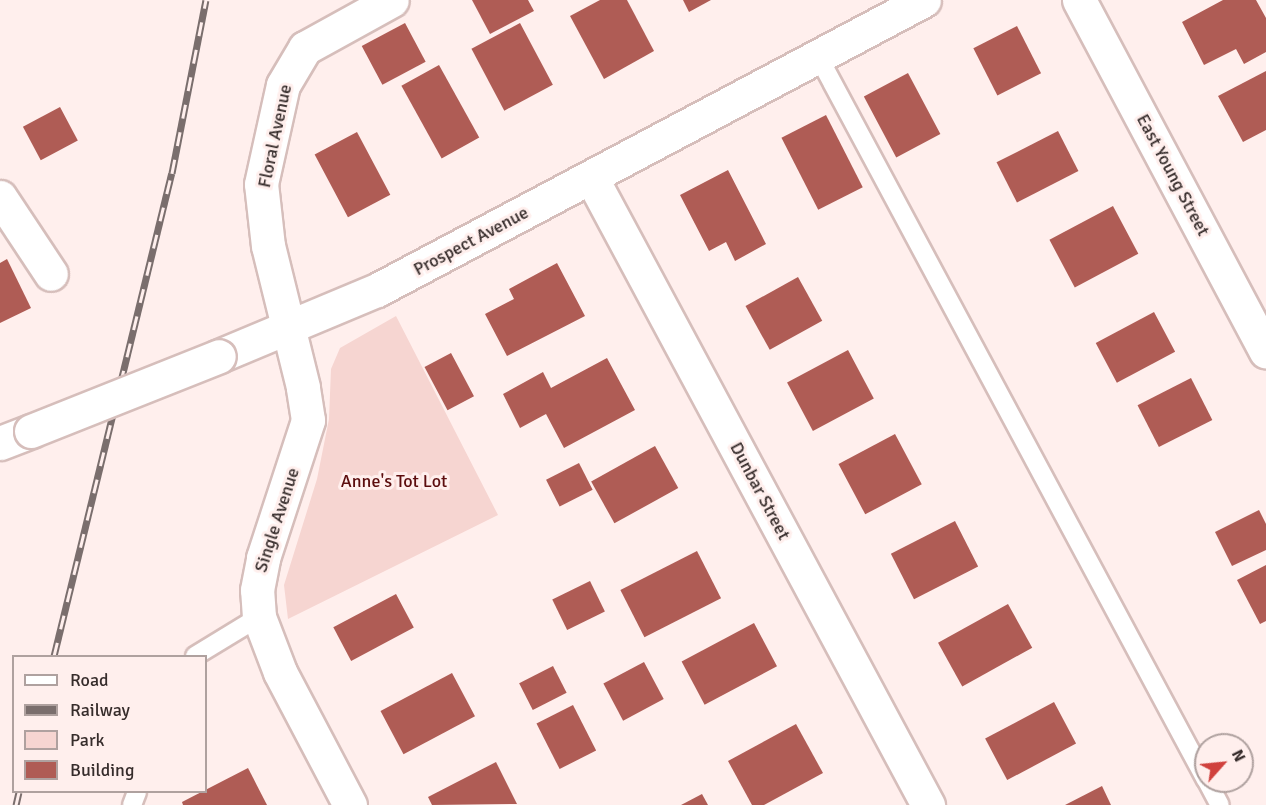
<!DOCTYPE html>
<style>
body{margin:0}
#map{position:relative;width:1266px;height:805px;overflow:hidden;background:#ffefed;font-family:Signika,sans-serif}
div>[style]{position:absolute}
.green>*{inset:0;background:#f6d5d1}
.building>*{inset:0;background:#af5c55;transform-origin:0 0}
.roads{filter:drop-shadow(2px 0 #d6bebb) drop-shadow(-2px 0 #d6bebb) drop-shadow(0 2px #d6bebb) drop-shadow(0 -2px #d6bebb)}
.service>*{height:18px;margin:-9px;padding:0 9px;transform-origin:9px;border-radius:9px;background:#fff}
.minor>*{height:33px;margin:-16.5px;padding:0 16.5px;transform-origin:16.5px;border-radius:16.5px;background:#fff}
.tertiary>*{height:33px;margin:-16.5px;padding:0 16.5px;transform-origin:16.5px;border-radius:16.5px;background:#fff}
.rail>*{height:7px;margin-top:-3.5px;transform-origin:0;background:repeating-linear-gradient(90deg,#ffefed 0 14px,#7a6e6d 0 28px);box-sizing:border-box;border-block:2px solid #7a6e6d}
.bridges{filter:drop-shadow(2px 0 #d6bebb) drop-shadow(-2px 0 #d6bebb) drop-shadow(0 2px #d6bebb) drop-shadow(0 -2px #d6bebb)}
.tertiary-bridge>*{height:33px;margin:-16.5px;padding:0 16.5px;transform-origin:16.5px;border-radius:16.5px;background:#fff}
span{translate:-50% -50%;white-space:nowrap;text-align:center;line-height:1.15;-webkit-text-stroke:6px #ffefed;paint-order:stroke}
.street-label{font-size:18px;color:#362c2b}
.park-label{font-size:18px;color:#5c0d0e}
.legend{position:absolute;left:12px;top:655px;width:195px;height:138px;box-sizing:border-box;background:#ffefed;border:2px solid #afa19f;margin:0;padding:8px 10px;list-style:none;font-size:18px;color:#362c2b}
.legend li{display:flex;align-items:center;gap:12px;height:30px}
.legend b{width:30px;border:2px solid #afa19f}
.north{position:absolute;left:1194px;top:733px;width:60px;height:60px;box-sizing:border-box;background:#ffefed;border:2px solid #afa19f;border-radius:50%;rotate:63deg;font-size:16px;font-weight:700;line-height:24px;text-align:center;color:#362c2b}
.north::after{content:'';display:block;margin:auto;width:21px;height:27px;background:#d0413d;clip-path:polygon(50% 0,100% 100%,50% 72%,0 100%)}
</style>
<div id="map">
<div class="green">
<div style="clip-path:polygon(396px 316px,498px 515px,288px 619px,284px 585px,317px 479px,329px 419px,331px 369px,340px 348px)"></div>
</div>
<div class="building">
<div style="clip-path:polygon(472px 0,528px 0,534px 11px,490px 34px)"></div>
<div style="clip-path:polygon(600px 0,627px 0,654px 51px,604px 79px,570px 16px)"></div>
<div style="clip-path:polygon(683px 0,711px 0,689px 12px)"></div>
<div style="clip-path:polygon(1223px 0,1256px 0,1266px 18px,1266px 52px,1244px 64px,1236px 49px,1204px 65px,1182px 22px)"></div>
<div style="left:405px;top:23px;width:44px;height:49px;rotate:62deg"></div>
<div style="left:520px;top:23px;width:70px;height:55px;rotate:62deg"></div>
<div style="left:1017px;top:26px;width:53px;height:49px;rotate:63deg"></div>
<div style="left:439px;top:65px;width:83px;height:43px;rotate:61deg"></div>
<div style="clip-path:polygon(1266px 71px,1266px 130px,1243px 142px,1218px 96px)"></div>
<div style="left:908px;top:73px;width:69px;height:50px;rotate:62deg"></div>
<div style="left:60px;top:107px;width:38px;height:42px;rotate:62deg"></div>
<div style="left:826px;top:115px;width:81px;height:50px;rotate:63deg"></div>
<div style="left:1058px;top:131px;width:45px;height:69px;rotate:63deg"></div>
<div style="left:357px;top:132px;width:71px;height:48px;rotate:62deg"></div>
<div style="clip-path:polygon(728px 170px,766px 244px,735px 261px,726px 242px,709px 251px,680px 195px)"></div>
<div style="left:1113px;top:206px;width:54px;height:72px;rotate:62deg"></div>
<div style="clip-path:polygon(7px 259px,31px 308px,0 323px,0 263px)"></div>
<div style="clip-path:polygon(557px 263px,585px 316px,507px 356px,485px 314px,514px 299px,509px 289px)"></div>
<div style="left:798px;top:277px;width:50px;height:60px;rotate:61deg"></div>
<div style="left:1154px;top:312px;width:45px;height:66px;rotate:62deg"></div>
<div style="left:848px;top:350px;width:55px;height:69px;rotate:62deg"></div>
<div style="left:451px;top:353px;width:49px;height:30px;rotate:62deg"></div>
<div style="clip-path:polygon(607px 358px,635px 410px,564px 448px,546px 414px,520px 428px,503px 394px,543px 372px,551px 388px)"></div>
<div style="left:1191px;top:378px;width:47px;height:60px;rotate:63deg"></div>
<div style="left:895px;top:434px;width:57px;height:64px;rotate:62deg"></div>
<div style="left:655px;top:446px;width:48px;height:73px;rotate:61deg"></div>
<div style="left:579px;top:463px;width:30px;height:37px;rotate:63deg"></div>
<div style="clip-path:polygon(1259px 510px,1266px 524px,1266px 550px,1232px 566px,1215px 532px)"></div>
<div style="left:955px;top:521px;width:51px;height:72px;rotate:63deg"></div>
<div style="left:697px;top:551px;width:53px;height:86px;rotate:63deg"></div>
<div style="clip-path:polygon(1266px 565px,1266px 621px,1260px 624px,1237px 580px)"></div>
<div style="left:590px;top:581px;width:34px;height:42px;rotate:64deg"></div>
<div style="left:396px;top:594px;width:38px;height:71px;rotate:62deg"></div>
<div style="left:1008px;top:604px;width:50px;height:80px;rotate:61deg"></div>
<div style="left:754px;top:623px;width:49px;height:82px;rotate:62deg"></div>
<div style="left:644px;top:662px;width:42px;height:46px;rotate:62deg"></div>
<div style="left:553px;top:666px;width:30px;height:38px;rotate:63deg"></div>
<div style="left:452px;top:673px;width:49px;height:81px;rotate:62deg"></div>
<div style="left:1054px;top:702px;width:47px;height:78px;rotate:62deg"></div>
<div style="left:573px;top:705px;width:51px;height:41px;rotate:63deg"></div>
<div style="clip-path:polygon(796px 724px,823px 773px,764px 805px,752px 805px,728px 761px)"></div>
<div style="clip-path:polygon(496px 762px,517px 804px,432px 805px,428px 797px)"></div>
<div style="clip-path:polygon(248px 768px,267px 805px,183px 805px,182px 802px)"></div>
<div style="clip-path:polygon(1102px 786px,1111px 805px,1065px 805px)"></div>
<div style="clip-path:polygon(702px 794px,708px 805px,681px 805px)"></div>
</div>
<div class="roads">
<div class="service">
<div style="left:818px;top:56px;width:821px;rotate:61.81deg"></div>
<div style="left:195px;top:656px;width:75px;rotate:-31.4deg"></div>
<div style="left:1207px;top:781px;width:27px;rotate:62deg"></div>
<div style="left:132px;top:805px;width:14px;rotate:-69deg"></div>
</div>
<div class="minor">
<div style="left:1079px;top:0;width:398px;rotate:62deg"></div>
<div style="left:591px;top:177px;width:713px;rotate:61.78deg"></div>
<div style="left:0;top:197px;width:92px;rotate:56.5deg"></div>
<div style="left:350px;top:805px;width:150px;rotate:-117.8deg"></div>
<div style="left:280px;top:672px;width:59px;rotate:-110.9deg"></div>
<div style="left:259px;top:617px;width:27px;rotate:-94deg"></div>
<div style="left:257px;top:590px;width:33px;rotate:-79deg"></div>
<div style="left:263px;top:558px;width:145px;rotate:-71.9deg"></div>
<div style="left:308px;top:420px;width:33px;rotate:-99deg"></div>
<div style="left:303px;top:387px;width:145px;rotate:-103.9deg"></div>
<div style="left:268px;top:246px;width:62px;rotate:-96.4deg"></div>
<div style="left:261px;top:184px;width:101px;rotate:-77.5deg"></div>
<div style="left:283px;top:85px;width:43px;rotate:-59.3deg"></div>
<div style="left:305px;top:48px;width:99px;rotate:-28.9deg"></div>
</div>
<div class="tertiary">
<div style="left:219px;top:356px;width:171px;rotate:-22.7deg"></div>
<div style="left:377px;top:290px;width:619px;rotate:-27.93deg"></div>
<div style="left:0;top:443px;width:33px;rotate:-21deg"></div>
</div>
</div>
<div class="rail">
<div style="left:54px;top:656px;width:497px;rotate:-76.3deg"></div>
<div style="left:172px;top:173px;width:176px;rotate:-78.9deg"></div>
<div style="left:16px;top:805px;width:13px;rotate:-77deg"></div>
</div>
<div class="bridges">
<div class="tertiary-bridge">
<div style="left:31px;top:431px;width:202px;rotate:-21.7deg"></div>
</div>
</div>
<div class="street-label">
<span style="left:275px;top:136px;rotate:-78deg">Floral Avenue</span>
<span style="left:1173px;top:175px;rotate:62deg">East Young Street</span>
<span style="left:471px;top:241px;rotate:-28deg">Prospect Avenue</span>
<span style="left:760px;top:491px;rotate:62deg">Dunbar Street</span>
<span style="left:277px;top:520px;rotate:-72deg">Single Avenue</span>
</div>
<div class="park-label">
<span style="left:394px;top:481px">Anne's Tot Lot</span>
</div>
<ul class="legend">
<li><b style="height:8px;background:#fff"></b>Road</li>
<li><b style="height:8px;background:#7a6e6d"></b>Railway</li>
<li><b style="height:16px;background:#f6d5d1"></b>Park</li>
<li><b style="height:16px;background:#af5c55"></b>Building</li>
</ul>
<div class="north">N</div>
</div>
